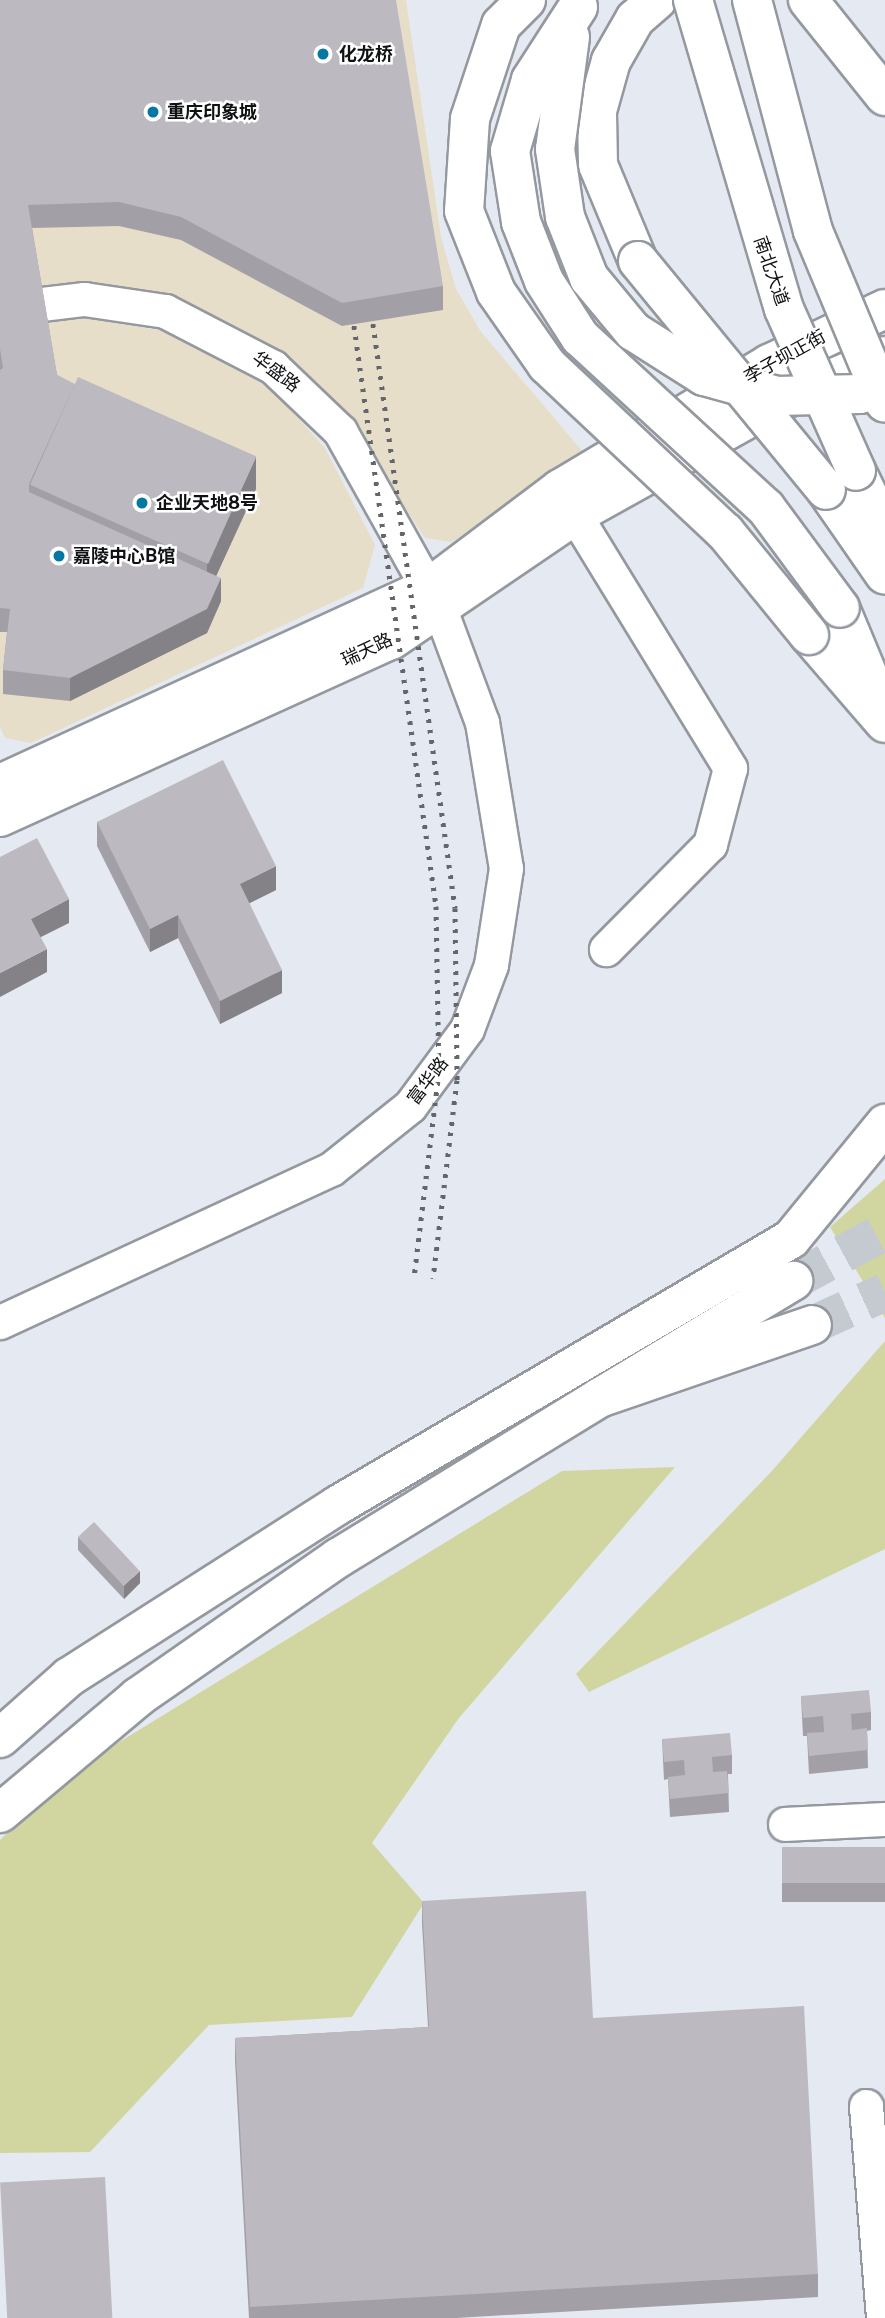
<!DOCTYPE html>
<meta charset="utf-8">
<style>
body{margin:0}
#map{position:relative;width:885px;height:2318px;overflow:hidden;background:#e5e9f1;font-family:"Public Sans","Noto Sans SC",sans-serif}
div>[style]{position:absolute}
.commercial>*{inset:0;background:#e7dec9}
.green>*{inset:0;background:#d1d6a0}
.major-tunnel>*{height:38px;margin-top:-19px;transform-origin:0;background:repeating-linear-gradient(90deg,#c5c9d0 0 38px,transparent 0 57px)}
.highway-tunnel>*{height:38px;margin-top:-19px;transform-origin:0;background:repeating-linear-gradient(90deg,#c5c9d0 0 38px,transparent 0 57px)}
.roads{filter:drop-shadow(2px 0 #94989f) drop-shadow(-2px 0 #94989f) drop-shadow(0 2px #94989f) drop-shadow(0 -2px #94989f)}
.minor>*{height:33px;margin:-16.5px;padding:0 16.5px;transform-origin:16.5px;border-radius:16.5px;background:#fff}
.major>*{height:38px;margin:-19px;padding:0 19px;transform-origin:19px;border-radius:19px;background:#fff}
.highway>*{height:38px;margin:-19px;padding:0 19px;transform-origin:19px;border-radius:19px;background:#fff}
.rail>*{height:5px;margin-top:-2.5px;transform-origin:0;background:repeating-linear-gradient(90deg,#64666b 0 3.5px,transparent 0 10.5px)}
.bridges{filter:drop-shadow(2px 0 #94989f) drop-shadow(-2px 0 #94989f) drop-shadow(0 2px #94989f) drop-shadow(0 -2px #94989f)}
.major-bridge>*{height:38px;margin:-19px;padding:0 19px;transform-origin:19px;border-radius:19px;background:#fff}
.highway-bridge>*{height:38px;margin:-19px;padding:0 19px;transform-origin:19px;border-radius:19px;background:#fff}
.wall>*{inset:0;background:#a29fa6;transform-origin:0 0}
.shaded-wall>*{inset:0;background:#848287}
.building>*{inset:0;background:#bcb9c1;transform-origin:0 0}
.dots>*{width:19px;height:19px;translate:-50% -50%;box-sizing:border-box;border:4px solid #fff;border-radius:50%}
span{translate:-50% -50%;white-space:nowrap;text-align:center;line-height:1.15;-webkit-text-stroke:5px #fff;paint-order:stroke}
.poi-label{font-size:18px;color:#0f1113;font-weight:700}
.left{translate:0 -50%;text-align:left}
.street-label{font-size:18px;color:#0f1113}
</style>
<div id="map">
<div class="commercial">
<div style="clip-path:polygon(0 0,406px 0,441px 237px,456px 289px,481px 332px,583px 452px,452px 542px,425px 538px,351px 427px,303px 371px,245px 331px,172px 295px,82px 282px,16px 288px)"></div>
<div style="clip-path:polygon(80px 317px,164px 331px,234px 363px,278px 396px,325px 448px,375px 545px,363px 588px,31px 743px,5px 738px,0 727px,0 331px)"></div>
</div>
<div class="green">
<div style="clip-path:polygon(885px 1179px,885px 1318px,830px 1227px)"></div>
<div style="clip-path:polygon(885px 1341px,885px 1549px,589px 1692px,576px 1674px,771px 1472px)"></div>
<div style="clip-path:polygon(675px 1467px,459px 1718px,372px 1843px,424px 1903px,352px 2017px,209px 2025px,90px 2152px,0 2153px,0 1840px,72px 1771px,562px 1471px)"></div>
</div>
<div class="major-tunnel">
<div style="left:812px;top:1325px;width:80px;rotate:-24.3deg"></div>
</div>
<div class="highway-tunnel">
<div style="left:793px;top:1281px;width:105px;rotate:-28.5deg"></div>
</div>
<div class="roads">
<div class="minor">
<div style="left:0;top:309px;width:85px;rotate:-6.8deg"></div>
<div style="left:84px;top:299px;width:82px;rotate:8.4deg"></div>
<div style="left:165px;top:311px;width:122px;rotate:27.4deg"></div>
<div style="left:273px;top:367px;width:93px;rotate:43.7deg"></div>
<div style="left:340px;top:431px;width:207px;rotate:60.8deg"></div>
<div style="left:441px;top:612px;width:117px;rotate:69.6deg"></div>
<div style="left:482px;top:722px;width:148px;rotate:80.7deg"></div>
<div style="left:506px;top:868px;width:98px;rotate:98.8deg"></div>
<div style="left:491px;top:965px;width:68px;rotate:110.6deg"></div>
<div style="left:467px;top:1029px;width:96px;rotate:126.5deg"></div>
<div style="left:410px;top:1106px;width:101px;rotate:141.4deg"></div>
<div style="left:331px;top:1169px;width:365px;rotate:155.2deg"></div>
<div style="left:575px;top:515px;width:297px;rotate:58.5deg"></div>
<div style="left:730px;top:768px;width:79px;rotate:104.7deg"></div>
<div style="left:710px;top:844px;width:148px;rotate:134.7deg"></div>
<div style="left:785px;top:1824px;width:100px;rotate:-2.9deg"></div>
<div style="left:866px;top:2106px;width:213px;rotate:85.4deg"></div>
</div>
<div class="major">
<div style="left:809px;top:635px;width:116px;rotate:49.2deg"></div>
<div style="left:0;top:784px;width:473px;rotate:-24.6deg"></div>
<div style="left:430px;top:587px;width:163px;rotate:-37deg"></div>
<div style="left:560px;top:489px;width:244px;rotate:-30.9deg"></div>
<div style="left:769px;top:364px;width:128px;rotate:-25.4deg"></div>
<div style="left:0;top:817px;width:429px;rotate:-24.4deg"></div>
<div style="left:391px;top:640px;width:222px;rotate:-34.2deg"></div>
<div style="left:575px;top:515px;width:235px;rotate:-29.1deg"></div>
<div style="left:780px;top:401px;width:114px;rotate:-23.2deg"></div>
<div style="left:0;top:1738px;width:92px;rotate:-41.5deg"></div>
<div style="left:69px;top:1677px;width:319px;rotate:-32.6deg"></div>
<div style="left:338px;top:1505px;width:525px;rotate:-30.42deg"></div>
<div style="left:791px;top:1239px;width:149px;rotate:-50.7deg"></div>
<div style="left:0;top:1813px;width:180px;rotate:-40deg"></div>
<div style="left:138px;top:1697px;width:244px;rotate:-34.8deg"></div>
<div style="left:338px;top:1558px;width:306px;rotate:-31.5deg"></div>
<div style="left:599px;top:1398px;width:225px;rotate:-18.9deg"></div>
</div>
<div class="highway">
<div style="left:808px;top:0;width:123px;rotate:51.3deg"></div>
<div style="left:638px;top:261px;width:104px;rotate:-112.6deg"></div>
<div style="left:598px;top:165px;width:54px;rotate:-91.1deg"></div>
<div style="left:597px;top:111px;width:52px;rotate:-74.4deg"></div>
<div style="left:611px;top:61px;width:48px;rotate:-60.3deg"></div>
<div style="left:635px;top:19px;width:29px;rotate:-41deg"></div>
<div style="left:856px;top:471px;width:66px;rotate:63.8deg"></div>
<div style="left:826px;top:490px;width:103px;rotate:55.2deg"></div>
<div style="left:840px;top:608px;width:117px;rotate:67.4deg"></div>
<div style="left:599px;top:1398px;width:227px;rotate:-31.1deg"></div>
</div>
</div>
<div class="rail">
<div style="left:370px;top:303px;width:611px;rotate:82deg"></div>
<div style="left:455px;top:908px;width:172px;rotate:89.3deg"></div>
<div style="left:457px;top:1080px;width:200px;rotate:96.9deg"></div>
<div style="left:351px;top:305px;width:607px;rotate:81.95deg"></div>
<div style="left:436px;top:906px;width:165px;rotate:89deg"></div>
<div style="left:439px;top:1071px;width:208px;rotate:96.9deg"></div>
</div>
<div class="bridges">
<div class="major-bridge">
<div style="left:526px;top:0;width:35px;rotate:135deg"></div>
<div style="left:501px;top:25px;width:99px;rotate:108.3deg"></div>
<div style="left:470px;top:119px;width:92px;rotate:93.7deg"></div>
<div style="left:464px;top:211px;width:87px;rotate:68.4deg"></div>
<div style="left:496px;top:292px;width:89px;rotate:55.1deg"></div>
<div style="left:547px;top:365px;width:244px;rotate:43.2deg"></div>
<div style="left:725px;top:532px;width:133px;rotate:50.8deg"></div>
</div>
<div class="highway-bridge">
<div style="left:693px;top:0;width:322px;rotate:73.6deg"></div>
<div style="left:784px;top:309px;width:177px;rotate:66deg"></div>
<div style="left:752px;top:0;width:239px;rotate:75.2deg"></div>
<div style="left:813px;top:231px;width:186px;rotate:67.3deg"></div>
<div style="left:578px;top:7px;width:87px;rotate:122.8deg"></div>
<div style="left:531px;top:80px;width:74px;rotate:106.5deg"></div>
<div style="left:510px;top:151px;width:72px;rotate:81.2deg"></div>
<div style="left:521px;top:222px;width:63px;rotate:68.7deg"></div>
<div style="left:544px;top:281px;width:67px;rotate:57.3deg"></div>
<div style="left:580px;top:337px;width:253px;rotate:42.6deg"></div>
<div style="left:766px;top:508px;width:124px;rotate:53.5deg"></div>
<div style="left:570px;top:37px;width:113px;rotate:97.6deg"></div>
<div style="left:555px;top:149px;width:69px;rotate:81.6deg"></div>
<div style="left:565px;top:217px;width:66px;rotate:68.5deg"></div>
<div style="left:589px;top:278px;width:69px;rotate:50.3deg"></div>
<div style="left:633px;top:331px;width:84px;rotate:32.4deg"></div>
<div style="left:704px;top:376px;width:76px;rotate:15.3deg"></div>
<div style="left:777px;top:396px;width:83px;rotate:-1.4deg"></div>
<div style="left:860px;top:394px;width:26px;rotate:-18deg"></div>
<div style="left:638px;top:261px;width:296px;rotate:50.6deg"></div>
</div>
</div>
<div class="wall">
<div style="clip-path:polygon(0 0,443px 286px,443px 310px,342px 326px,181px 240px,119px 226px,32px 228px,57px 375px,256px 489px,216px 576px,221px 601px,207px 633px,70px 701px,3px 694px,3px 670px,7px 632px,0 632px)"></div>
<div style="clip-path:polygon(97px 822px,276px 890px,249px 903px,282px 993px,220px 1024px,178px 938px,150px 952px,97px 846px)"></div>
<div style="clip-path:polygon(78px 1537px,140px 1583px,124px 1599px,78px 1550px)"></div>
<div style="clip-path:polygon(801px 1696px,871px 1712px,871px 1730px,867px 1731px,868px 1768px,809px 1774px,807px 1736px,803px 1736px)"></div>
<div style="clip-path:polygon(662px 1739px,732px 1755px,732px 1774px,728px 1774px,729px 1812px,670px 1817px,668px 1779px,664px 1780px)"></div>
<div style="left:885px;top:1847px;width:55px;height:103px;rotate:90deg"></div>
<div style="clip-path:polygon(422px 1901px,593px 2018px,818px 2274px,818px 2297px,456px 2318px,249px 2318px,235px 2061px,235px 2038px,428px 2027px,422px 1924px)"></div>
</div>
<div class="shaded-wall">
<div style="clip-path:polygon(256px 457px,256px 489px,207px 596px,207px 564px)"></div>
<div style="clip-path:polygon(221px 578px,221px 601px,207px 633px,70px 701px,70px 678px)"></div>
<div style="clip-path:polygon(276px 866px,276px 890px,240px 908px,240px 884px)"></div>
<div style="clip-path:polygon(69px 899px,69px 923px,31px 942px,31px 919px)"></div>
<div style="clip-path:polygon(178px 915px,178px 938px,150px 952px,150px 929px)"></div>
<div style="clip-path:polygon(47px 949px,47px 972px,0 997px,0 973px)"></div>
<div style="clip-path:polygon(282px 970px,282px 993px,220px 1024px,220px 1001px)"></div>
<div style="clip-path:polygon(140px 1571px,140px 1583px,124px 1599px,124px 1586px)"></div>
</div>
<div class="building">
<div style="clip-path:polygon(0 0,396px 0,443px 286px,342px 303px,181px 217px,119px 202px,28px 205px,57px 375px,75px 384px,29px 484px,29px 492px,221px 578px,207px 609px,70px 678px,3px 670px,10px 609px,0 608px,0 370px,3px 368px,0 349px)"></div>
<div style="left:78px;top:377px;width:195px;height:118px;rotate:24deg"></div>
<div style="clip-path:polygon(223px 760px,276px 866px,240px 884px,282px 970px,220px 1001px,178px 915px,150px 929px,97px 822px)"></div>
<div style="clip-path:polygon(37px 838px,69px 899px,31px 919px,47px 949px,0 973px,0 857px)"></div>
<div style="left:94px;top:1522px;width:67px;height:22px;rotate:47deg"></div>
<div style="clip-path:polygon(869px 1690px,871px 1712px,851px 1714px,852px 1730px,867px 1728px,868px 1750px,809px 1756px,807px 1733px,824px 1732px,823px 1716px,803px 1718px,801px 1696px)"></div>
<div style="clip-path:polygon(730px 1733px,732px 1755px,712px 1757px,713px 1772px,727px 1771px,729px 1793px,670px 1799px,668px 1777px,685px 1775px,684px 1760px,664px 1762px,662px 1739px)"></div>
<div style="left:885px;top:1847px;width:36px;height:103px;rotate:90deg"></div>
<div style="clip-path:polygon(586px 1891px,593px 2018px,804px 2006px,818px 2274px,250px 2307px,235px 2038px,429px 2027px,422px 1901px)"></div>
<div style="left:105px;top:2177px;width:141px;height:105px;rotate:87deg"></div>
</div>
<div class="dots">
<div style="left:323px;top:54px;background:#0478a2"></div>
<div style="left:153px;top:112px;background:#0478a2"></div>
<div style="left:142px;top:503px;background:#0478a2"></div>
<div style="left:59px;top:556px;background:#0478a2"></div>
</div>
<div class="poi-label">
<span class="left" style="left:339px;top:54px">化龙桥</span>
<span class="left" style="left:167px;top:112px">重庆印象城</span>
<span class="left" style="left:156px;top:503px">企业天地8号</span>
<span class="left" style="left:73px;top:556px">嘉陵中心B馆</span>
</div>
<div class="street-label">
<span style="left:771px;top:271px;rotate:71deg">南北大道</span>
<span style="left:785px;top:357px;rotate:-29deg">李子坝正街</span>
<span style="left:276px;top:372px;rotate:37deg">华盛路</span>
<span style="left:367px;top:650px;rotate:-25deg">瑞天路</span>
<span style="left:428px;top:1081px;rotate:-53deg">富华路</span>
</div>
</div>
